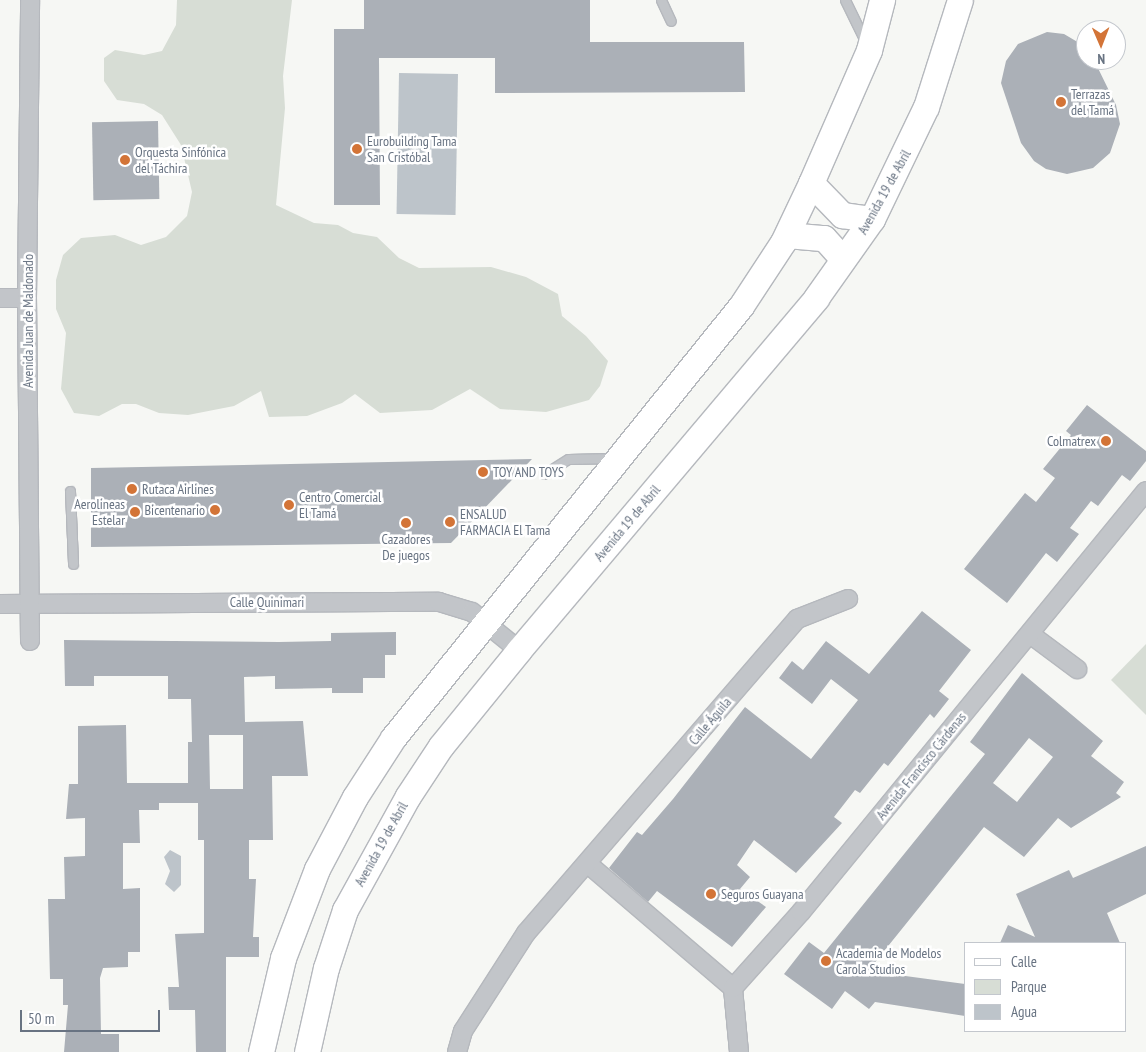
<!DOCTYPE html>
<meta charset="utf-8">
<style>
body{margin:0}
#map{position:relative;width:1146px;height:1052px;overflow:hidden;background:#f6f7f4;font-family:"PT Sans Narrow",sans-serif}
div>[style]{position:absolute}
.green>*{inset:0;background:#d7ddd5}
.water>*{inset:0;background:#bdc4ca;transform-origin:0 0}
.building>*{inset:0;background:#abb0b7;transform-origin:0 0}
.roads{filter:drop-shadow(1px 0 #b5b8bd) drop-shadow(-1px 0 #b5b8bd) drop-shadow(0 1px #b5b8bd) drop-shadow(0 -1px #b5b8bd)}
.service>*{height:9px;margin:-4.5px;padding:0 4.5px;transform-origin:4.5px;border-radius:4.5px;background:#c2c5c9}
.minor>*{height:18px;margin:-9px;padding:0 9px;transform-origin:9px;border-radius:9px;background:#c2c5c9}
.secondary>*{height:25px;margin:-12.5px;padding:0 12.5px;transform-origin:12.5px;border-radius:12.5px;background:#fff}
.dots>*{width:14px;height:14px;translate:-50% -50%;box-sizing:border-box;border:2px solid #fff;border-radius:50%}
span{translate:-50% -50%;white-space:nowrap;text-align:center;line-height:1.15;-webkit-text-stroke:5px #fff;paint-order:stroke}
.poi-label{font-size:14px;color:#687382}
.left{translate:0 -50%;text-align:left}
.right{translate:-100% -50%;text-align:right}
.street-label{font-size:14px;color:#687382}
.legend{position:absolute;left:964px;top:942px;width:162px;height:90px;box-sizing:border-box;background:#fff;border:1px solid #c3c7cd;margin:0;padding:6px 9px;list-style:none;font-size:15px;color:#687382}
.legend li{display:flex;align-items:center;gap:10px;height:25px}
.legend b{width:25px;border:1px solid #c3c7cd}
.north{position:absolute;left:1076px;top:20px;width:50px;height:50px;box-sizing:border-box;background:#fff;border:1px solid #c3c7cd;border-radius:50%;rotate:179deg;font-size:14px;font-weight:700;line-height:20px;text-align:center;color:#687382}
.north::after{content:'';display:block;margin:auto;width:18px;height:22px;background:#d37437;clip-path:polygon(50% 0,100% 100%,50% 72%,0 100%)}
.scale{position:absolute;left:20px;top:1010px;width:140px;height:22px;box-sizing:border-box;border:2px solid #687382;border-top:0;padding-left:6px;font-size:15px;line-height:18px;white-space:nowrap;color:#687382;-webkit-text-stroke:4px #fff;paint-order:stroke}
</style>
<div id="map">
<div class="green">
<div style="clip-path:polygon(177px 0,292px 0,283px 76px,285px 108px,276px 205px,314px 223px,338px 225px,353px 233px,377px 237px,399px 258px,419px 268px,491px 267px,526px 277px,558px 294px,562px 316px,586px 336px,608px 361px,600px 386px,589px 400px,546px 412px,500px 409px,470px 389px,432px 410px,380px 413px,355px 394px,342px 403px,307px 416px,269px 417px,261px 391px,234px 406px,188px 415px,159px 413px,136px 404px,122px 404px,99px 416px,74px 413px,61px 389px,66px 333px,56px 309px,56px 280px,63px 255px,81px 238px,115px 235px,141px 245px,166px 237px,187px 216px,192px 192px,181px 145px,162px 115px,144px 104px,117px 100px,104px 81px,104px 58px,115px 50px,144px 55px,162px 51px,176px 25px)"></div>
<div style="clip-path:polygon(1146px 644px,1146px 715px,1111px 680px)"></div>
</div>
<div class="water">
<div style="left:399px;top:73px;width:59px;height:141px;rotate:1deg"></div>
<div style="clip-path:polygon(170px 850px,181px 856px,181px 885px,174px 892px,165px 884px,170px 871px,164px 857px)"></div>
</div>
<div class="building">
<div style="clip-path:polygon(364px 0,590px 0,590px 42px,744px 42px,745px 92px,495px 93px,495px 58px,379px 58px,380px 205px,334px 205px,334px 29px,364px 29px)"></div>
<div style="clip-path:polygon(1047px 32px,1064px 34px,1086px 47px,1086px 60px,1094px 60px,1116px 105px,1120px 124px,1110px 153px,1093px 168px,1067px 174px,1046px 169px,1034px 161px,1021px 143px,1001px 83px,1006px 61px,1018px 44px)"></div>
<div style="left:158px;top:121px;width:78px;height:66px;rotate:89deg"></div>
<div style="clip-path:polygon(1087px 405px,1146px 451px,1146px 461px,1130px 481px,1122px 475px,1098px 506px,1091px 501px,1070px 528px,1079px 534px,1057px 562px,1046px 553px,1007px 603px,964px 569px,1025px 493px,1036px 502px,1055px 478px,1043px 469px,1071px 435px,1066px 431px)"></div>
<div style="clip-path:polygon(532px 459px,451px 543px,91px 547px,91px 468px)"></div>
<div style="clip-path:polygon(922px 611px,971px 650px,939px 691px,949px 699px,934px 718px,930px 714px,888px 766px,884px 763px,860px 793px,855px 790px,834px 817px,842px 823px,796px 873px,754px 840px,737px 865px,750px 877px,740px 889px,766px 907px,732px 947px,657px 891px,648px 902px,609px 868px,637px 832px,642px 835px,673px 799px,745px 707px,811px 759px,858px 700px,831px 679px,812px 704px,779px 678px,792px 661px,803px 670px,826px 641px,869px 674px)"></div>
<div style="clip-path:polygon(evenodd,396px 632px,396px 655px,385px 655px,385px 678px,363px 678px,363px 693px,332px 693px,332px 688px,275px 689px,275px 676px,244px 677px,245px 722px,303px 721px,308px 776px,272px 776px,273px 840px,249px 840px,249px 879px,256px 879px,253px 937px,259px 937px,259px 957px,226px 957px,226px 1052px,196px 1052px,195px 1010px,169px 1010px,168px 987px,179px 987px,175px 934px,204px 933px,204px 840px,198px 840px,198px 803px,159px 803px,159px 810px,139px 810px,140px 843px,123px 843px,123px 889px,140px 888px,140px 952px,128px 952px,128px 967px,103px 968px,100px 978px,101px 1034px,119px 1034px,119px 1052px,64px 1052px,68px 1005px,63px 1005px,63px 979px,50px 979px,48px 899px,65px 899px,64px 857px,85px 856px,85px 818px,66px 819px,69px 784px,78px 784px,78px 726px,126px 725px,127px 783px,188px 783px,188px 742px,192px 742px,191px 699px,168px 699px,168px 676px,94px 676px,94px 686px,65px 686px,64px 640px,279px 642px,331px 641px,331px 633px,396px 632px,209px 735px,243px 735px,243px 789px,210px 789px,209px 735px)"></div>
<div style="clip-path:polygon(evenodd,1022px 673px,1103px 741px,1091px 756px,1124px 782px,1116px 793px,1121px 797px,1071px 828px,1058px 818px,1024px 857px,984px 827px,868px 971px,965px 984px,965px 1016px,875px 1002px,869px 1009px,845px 991px,832px 1009px,784px 974px,809px 942px,824px 953px,985px 754px,970px 742px,1022px 673px,1029px 738px,1053px 757px,1017px 802px,993px 783px,1029px 738px)"></div>
<div style="clip-path:polygon(1146px 846px,1146px 894px,1107px 913px,1120px 943px,1000px 943px,1008px 925px,1035px 937px,1016px 894px,1069px 870px,1073px 878px)"></div>
</div>
<div class="roads">
<div class="service">
<div style="left:661px;top:0;width:23px;rotate:65deg"></div>
<div style="left:845px;top:0;width:48px;rotate:64deg"></div>
<div style="left:544px;top:474px;width:28px;rotate:-32deg"></div>
<div style="left:568px;top:459px;width:46px;rotate:-1.2deg"></div>
<div style="left:70px;top:491px;width:73px;rotate:87.6deg"></div>
</div>
<div class="minor">
<div style="left:0;top:298px;width:27px"></div>
<div style="left:0;top:604px;width:439px;rotate:-0.3deg"></div>
<div style="left:439px;top:602px;width:34px;rotate:17deg"></div>
<div style="left:472px;top:612px;width:60px;rotate:39deg"></div>
<div style="left:1030px;top:634px;width:59px;rotate:36.7deg"></div>
<div style="left:30px;top:641px;width:343px;rotate:-90.5deg"></div>
<div style="left:27px;top:298px;width:298px;rotate:-89.4deg"></div>
<div style="left:588px;top:864px;width:191px;rotate:40.5deg"></div>
<div style="left:457px;top:1052px;width:22px;rotate:-74deg"></div>
<div style="left:463px;top:1031px;width:117px;rotate:-57.3deg"></div>
<div style="left:526px;top:933px;width:415px;rotate:-49.2deg"></div>
<div style="left:797px;top:619px;width:55px;rotate:-21.4deg"></div>
<div style="left:739px;top:1052px;width:64px;rotate:-95.4deg"></div>
<div style="left:733px;top:988px;width:102px;rotate:-48.2deg"></div>
<div style="left:801px;top:912px;width:544px;rotate:-50.67deg"></div>
</div>
<div class="secondary">
<div style="left:811px;top:183px;width:45px;rotate:45.9deg"></div>
<div style="left:842px;top:215px;width:30px;rotate:8deg"></div>
<div style="left:787px;top:235px;width:37px;rotate:5deg"></div>
<div style="left:824px;top:238px;width:28px;rotate:48deg"></div>
<div style="left:261px;top:1052px;width:97px;rotate:-76.8deg"></div>
<div style="left:283px;top:958px;width:95px;rotate:-69.1deg"></div>
<div style="left:317px;top:869px;width:81px;rotate:-62.2deg"></div>
<div style="left:355px;top:797px;width:70px;rotate:-57.2deg"></div>
<div style="left:393px;top:738px;width:555px;rotate:-51.15deg"></div>
<div style="left:741px;top:306px;width:77px;rotate:-56.7deg"></div>
<div style="left:783px;top:242px;width:65px;rotate:-64.6deg"></div>
<div style="left:811px;top:183px;width:145px;rotate:-66.4deg"></div>
<div style="left:869px;top:50px;width:52px;rotate:-75.4deg"></div>
<div style="left:307px;top:1052px;width:86px;rotate:-77.3deg"></div>
<div style="left:326px;top:968px;width:61px;rotate:-71.9deg"></div>
<div style="left:345px;top:910px;width:130px;rotate:-61.1deg"></div>
<div style="left:408px;top:796px;width:60px;rotate:-56.6deg"></div>
<div style="left:441px;top:746px;width:124px;rotate:-50.9deg"></div>
<div style="left:519px;top:650px;width:461px;rotate:-49.8deg"></div>
<div style="left:816px;top:298px;width:97px;rotate:-54.7deg"></div>
<div style="left:872px;top:219px;width:124px;rotate:-64.3deg"></div>
<div style="left:926px;top:107px;width:112px;rotate:-72.4deg"></div>
</div>
</div>
<div class="dots">
<div style="left:1061px;top:102px;background:#d37437"></div>
<div style="left:357px;top:149px;background:#d37437"></div>
<div style="left:125px;top:160px;background:#d37437"></div>
<div style="left:1106px;top:441px;background:#d37437"></div>
<div style="left:483px;top:472px;background:#d37437"></div>
<div style="left:132px;top:489px;background:#d37437"></div>
<div style="left:289px;top:505px;background:#d37437"></div>
<div style="left:215px;top:510px;background:#d37437"></div>
<div style="left:135px;top:512px;background:#d37437"></div>
<div style="left:450px;top:522px;background:#d37437"></div>
<div style="left:406px;top:523px;background:#d37437"></div>
<div style="left:711px;top:894px;background:#d37437"></div>
<div style="left:826px;top:961px;background:#d37437"></div>
</div>
<div class="poi-label">
<span class="left" style="left:1071px;top:102px">Terrazas<br>del Tamá</span>
<span class="left" style="left:367px;top:149px">Eurobuilding Tama<br>San Cristóbal</span>
<span class="left" style="left:135px;top:160px">Orquesta Sinfónica<br>del Táchira</span>
<span class="right" style="left:1096px;top:441px">Colmatrex</span>
<span class="left" style="left:493px;top:472px">TOY AND TOYS</span>
<span class="left" style="left:142px;top:489px">Rutaca Airlines</span>
<span class="left" style="left:299px;top:505px">Centro Comercial<br>El Tamá</span>
<span class="right" style="left:125px;top:512px">Aerolineas<br>Estelar</span>
<span class="right" style="left:205px;top:510px">Bicentenario</span>
<span class="left" style="left:460px;top:522px">ENSALUD<br>FARMACIA El Tama</span>
<span style="left:406px;top:547px">Cazadores<br>De juegos</span>
<span class="left" style="left:721px;top:894px">Seguros Guayana</span>
<span class="left" style="left:836px;top:961px">Academia de Modelos<br>Carola Studios</span>
</div>
<div class="street-label">
<span style="left:884px;top:192px;rotate:-61deg">Avenida 19 de Abril</span>
<span style="left:28px;top:321px;rotate:-90deg">Avenida Juan de Maldonado</span>
<span style="left:627px;top:523px;rotate:-50deg">Avenida 19 de Abril</span>
<span style="left:267px;top:602px">Calle Quinimari</span>
<span style="left:710px;top:721px;rotate:-50deg">Calle Águila</span>
<span style="left:921px;top:766px;rotate:-51deg">Avenida Francisco Cárdenas</span>
<span style="left:381px;top:844px;rotate:-61deg">Avenida 19 de Abril</span>
</div>
<ul class="legend">
<li><b style="height:6px;background:#fff"></b>Calle</li>
<li><b style="height:14px;background:#d7ddd5"></b>Parque</li>
<li><b style="height:14px;background:#bdc4ca"></b>Agua</li>
</ul>
<div class="north">N</div>
<div class="scale">50 m</div>
</div>
